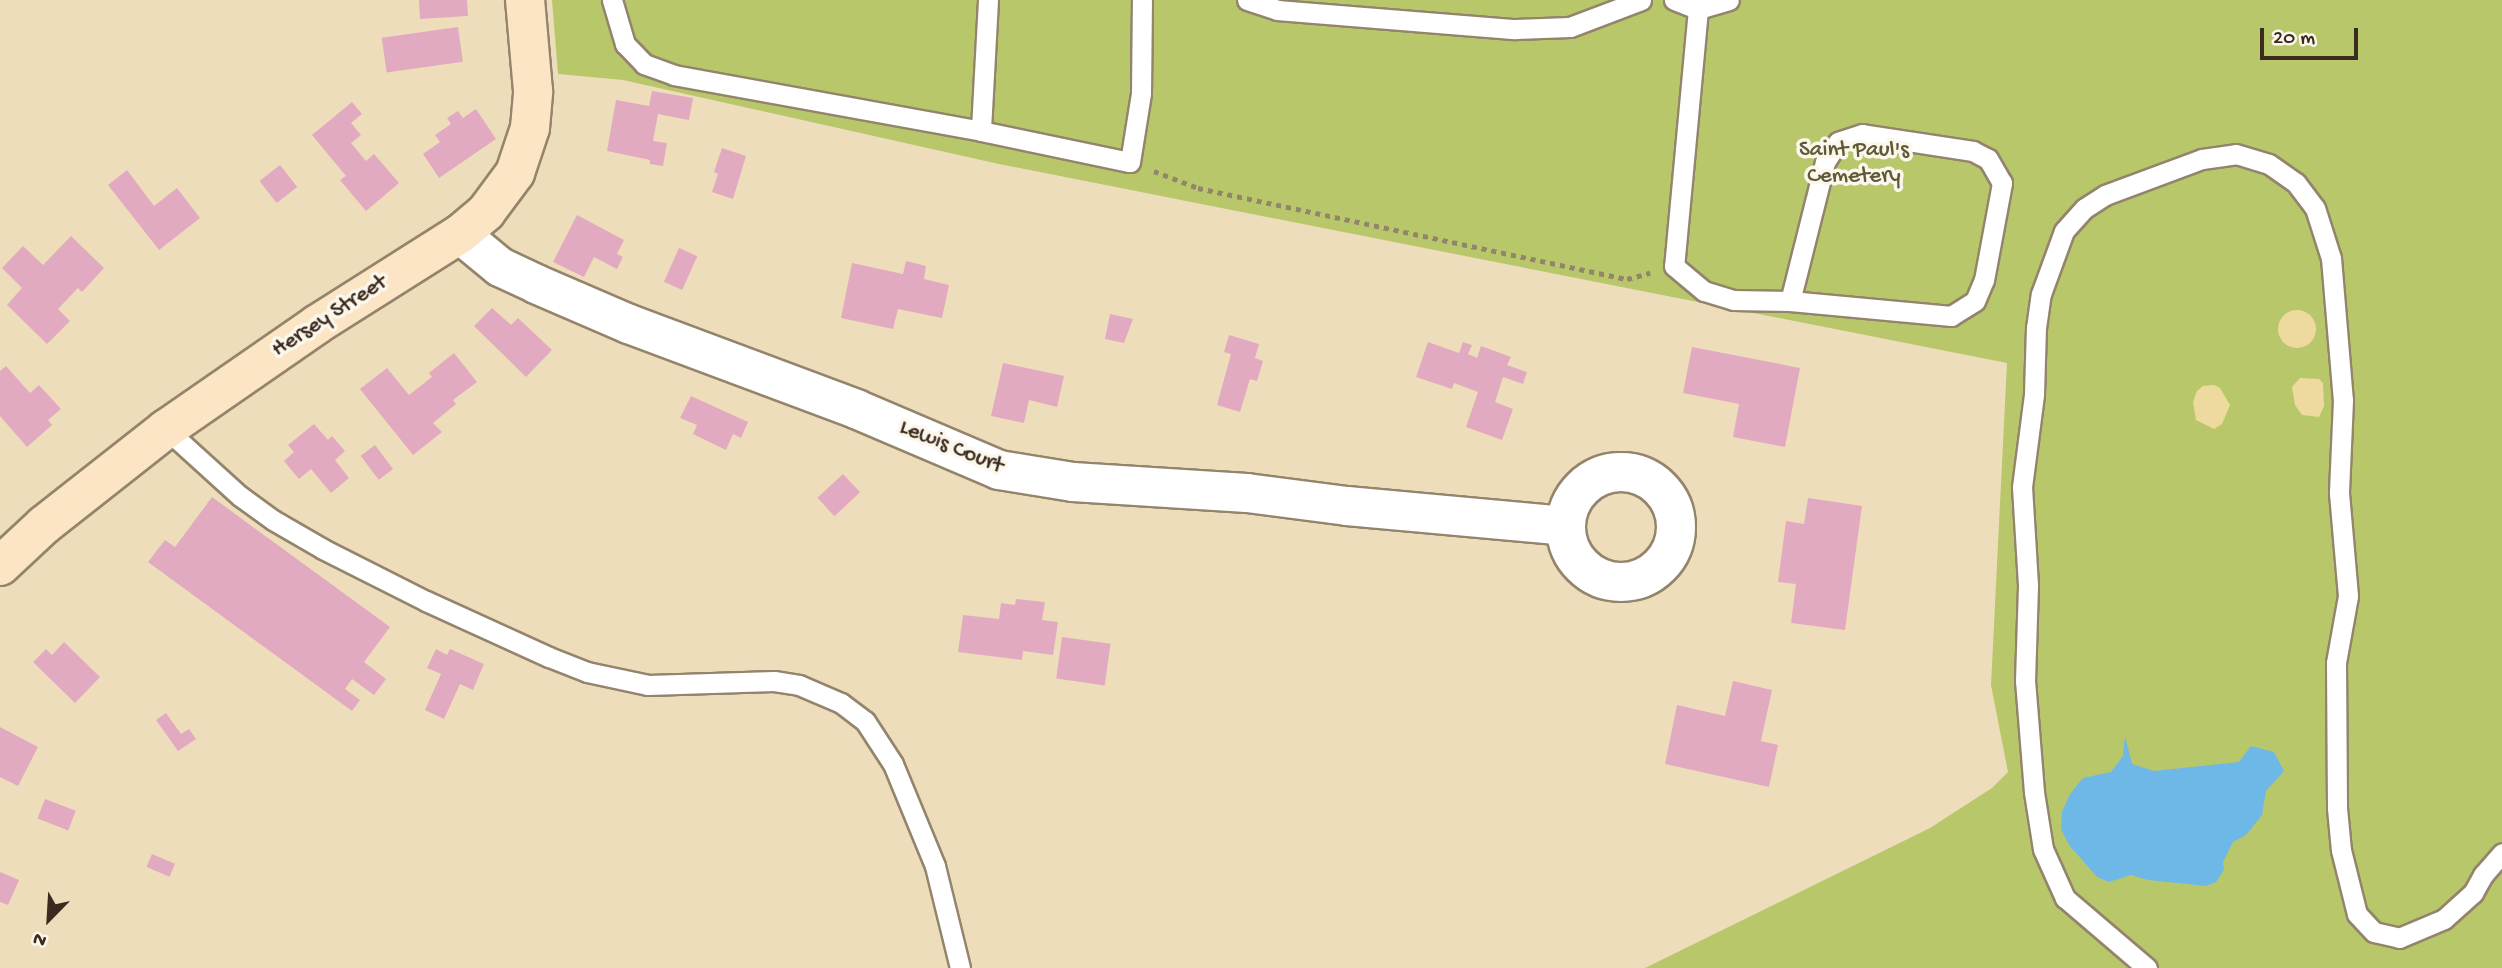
<!DOCTYPE html>
<style>
body{margin:0}
#map{position:relative;width:2502px;height:968px;overflow:hidden;background:#edb;font-family:"Gochi Hand",sans-serif}
div>[style]{position:absolute}
.green>*{inset:0;background:#b8c76a}
.sand>*{inset:0;background:#eeda9e}
.round{border-radius:50%}
.water>*{inset:0;background:#6eb8e7}
.building>*{inset:0;background:#e2aac0;transform-origin:0 0}
.path>*{height:4.5px;margin-top:-2.25px;transform-origin:0;background:repeating-linear-gradient(90deg,#94846c 0 5px,transparent 0 10px)}
.roads{filter:drop-shadow(2px 0 #94846c) drop-shadow(-2px 0 #94846c) drop-shadow(0 2px #94846c) drop-shadow(0 -2px #94846c)}
.lane>*{height:19px;margin:-9.5px;padding:0 9.5px;transform-origin:9.5px;border-radius:9.5px;background:#fff}
.street>*{height:38px;margin:-19px;padding:0 19px;transform-origin:19px;border-radius:19px;background:#fff}
.street>.ring{margin:-19px;padding:0;box-sizing:content-box;background:none;border:38px solid #fff;border-radius:50%}
.secondary>*{height:38px;margin:-19px;padding:0 19px;transform-origin:19px;border-radius:19px;background:#fce5c4}
span{translate:-50% -50%;white-space:nowrap;text-align:center;line-height:1.15;-webkit-text-stroke:7px #fbf7ec;paint-order:stroke}
.park-label{font-size:23px;color:#605935}
.street-label{font-size:23px;color:#3b2a1e}
.north{position:absolute;left:14px;top:884px;width:70px;height:70px;-webkit-text-stroke:5px #fbf7ec;paint-order:stroke;rotate:204deg;font-size:19px;font-weight:700;line-height:28px;text-align:center;color:#3b2a1e}
.north::after{content:'';display:block;margin:auto;width:24px;height:32px;background:#3b2a1e;clip-path:polygon(50% 0,100% 100%,50% 72%,0 100%)}
.scale{position:absolute;left:2260px;top:28px;width:98px;height:32px;box-sizing:border-box;border:4px solid #3b2a1e;border-top:0;padding-left:9px;font-size:21px;line-height:24px;white-space:nowrap;color:#3b2a1e;-webkit-text-stroke:5px #fbf7ec;paint-order:stroke}
</style>
<div id="map">
<div class="green">
<div style="clip-path:polygon(552px 0,2502px 0,2502px 968px,1645px 968px,1930px 828px,1992px 788px,2008px 772px,1991px 685px,2007px 363px,999px 164px,623px 80px,558px 74px)"></div>
</div>
<div class="sand">
<div class="round" style="left:2278px;top:310px;width:38px;height:38px"></div>
<div style="clip-path:polygon(2300px 378px,2319px 379px,2323px 383px,2324px 406px,2319px 417px,2302px 415px,2295px 405px,2292px 387px)"></div>
<div style="clip-path:polygon(2214px 385px,2220px 388px,2230px 405px,2222px 424px,2214px 429px,2196px 420px,2193px 402px,2197px 391px,2203px 386px)"></div>
</div>
<div class="water">
<div style="clip-path:polygon(2125px 736px,2132px 764px,2154px 771px,2239px 762px,2251px 746px,2274px 752px,2284px 771px,2266px 791px,2262px 815px,2246px 835px,2233px 842px,2223px 862px,2224px 870px,2216px 882px,2206px 886px,2148px 880px,2131px 875px,2109px 882px,2097px 877px,2069px 845px,2061px 829px,2062px 812px,2070px 794px,2083px 778px,2111px 772px,2123px 756px)"></div>
</div>
<div class="building">
<div style="clip-path:polygon(419px 0,467px 0,468px 16px,420px 19px)"></div>
<div style="left:458px;top:27px;width:35px;height:77px;rotate:82deg"></div>
<div style="clip-path:polygon(652px 91px,693px 98px,689px 120px,658px 114px,653px 141px,667px 143px,663px 166px,650px 164px,650px 160px,607px 151px,616px 100px,649px 106px)"></div>
<div style="clip-path:polygon(352px 102px,362px 114px,351px 123px,361px 135px,351px 143px,366px 161px,374px 154px,399px 183px,366px 211px,340px 180px,346px 176px,312px 135px)"></div>
<div style="clip-path:polygon(476px 109px,496px 139px,439px 178px,423px 154px,440px 142px,435px 135px,451px 124px,447px 118px,458px 111px,463px 118px)"></div>
<div style="clip-path:polygon(722px 148px,746px 156px,733px 199px,712px 192px,718px 174px,714px 172px)"></div>
<div style="left:280px;top:165px;width:28px;height:26px;rotate:52deg"></div>
<div style="clip-path:polygon(127px 170px,154px 206px,177px 188px,200px 218px,159px 250px,108px 185px)"></div>
<div style="clip-path:polygon(577px 215px,624px 240px,617px 254px,623px 257px,617px 269px,594px 257px,584px 277px,553px 262px)"></div>
<div style="clip-path:polygon(71px 236px,104px 268px,82px 292px,78px 288px,58px 309px,70px 321px,47px 344px,7px 305px,22px 288px,2px 268px,23px 246px,43px 265px)"></div>
<div style="left:679px;top:248px;width:20px;height:37px;rotate:24deg"></div>
<div style="clip-path:polygon(906px 261px,926px 266px,924px 279px,949px 285px,942px 318px,898px 309px,893px 329px,841px 318px,852px 263px,903px 274px)"></div>
<div style="clip-path:polygon(492px 308px,511px 325px,518px 318px,552px 350px,526px 377px,474px 326px)"></div>
<div style="clip-path:polygon(1110px 314px,1133px 319px,1124px 343px,1105px 339px)"></div>
<div style="clip-path:polygon(1229px 335px,1259px 344px,1255px 358px,1263px 361px,1257px 381px,1250px 379px,1240px 412px,1217px 405px,1231px 354px,1224px 352px)"></div>
<div style="clip-path:polygon(1428px 342px,1459px 353px,1463px 342px,1472px 345px,1468px 354px,1477px 358px,1481px 346px,1511px 357px,1507px 365px,1527px 372px,1523px 384px,1503px 377px,1495px 402px,1513px 409px,1502px 440px,1466px 427px,1478px 392px,1454px 383px,1452px 389px,1416px 377px)"></div>
<div style="clip-path:polygon(1692px 347px,1800px 368px,1785px 447px,1733px 437px,1739px 404px,1683px 393px)"></div>
<div style="clip-path:polygon(454px 353px,477px 382px,453px 400px,456px 404px,433px 423px,442px 432px,413px 455px,360px 389px,387px 368px,409px 395px,432px 377px,429px 373px)"></div>
<div style="clip-path:polygon(1003px 363px,1064px 376px,1057px 407px,1029px 400px,1024px 423px,991px 416px)"></div>
<div style="clip-path:polygon(6px 366px,30px 393px,39px 385px,61px 409px,48px 420px,52px 425px,27px 447px,0 416px,0 371px)"></div>
<div style="clip-path:polygon(691px 396px,748px 422px,741px 438px,733px 434px,726px 450px,693px 434px,697px 425px,680px 418px)"></div>
<div style="clip-path:polygon(314px 424px,328px 440px,332px 436px,345px 451px,335px 460px,349px 478px,331px 493px,311px 469px,299px 479px,284px 461px,294px 452px,288px 445px)"></div>
<div style="left:375px;top:445px;width:30px;height:18px;rotate:53deg"></div>
<div style="left:843px;top:474px;width:25px;height:35px;rotate:47deg"></div>
<div style="clip-path:polygon(212px 497px,390px 627px,364px 662px,386px 679px,374px 695px,352px 679px,345px 689px,360px 700px,352px 711px,148px 562px,165px 540px,175px 547px)"></div>
<div style="clip-path:polygon(1808px 498px,1862px 506px,1845px 630px,1791px 623px,1796px 584px,1778px 582px,1786px 521px,1804px 524px)"></div>
<div style="clip-path:polygon(1016px 599px,1045px 602px,1042px 620px,1058px 622px,1053px 655px,1023px 651px,1022px 660px,958px 652px,963px 615px,999px 619px,1001px 603px,1015px 605px)"></div>
<div style="left:1062px;top:637px;width:49px;height:42px;rotate:8deg"></div>
<div style="clip-path:polygon(64px 642px,100px 677px,75px 703px,33px 662px,46px 649px,52px 655px)"></div>
<div style="clip-path:polygon(436px 649px,447px 655px,450px 649px,484px 664px,473px 690px,460px 684px,444px 719px,425px 710px,441px 674px,427px 668px)"></div>
<div style="clip-path:polygon(1733px 681px,1772px 690px,1761px 741px,1778px 745px,1769px 787px,1665px 764px,1677px 705px,1725px 716px)"></div>
<div style="clip-path:polygon(166px 713px,181px 734px,189px 729px,196px 739px,178px 751px,156px 720px)"></div>
<div style="clip-path:polygon(0 727px,38px 747px,18px 786px,0 777px)"></div>
<div style="left:45px;top:799px;width:33px;height:21px;rotate:21deg"></div>
<div style="left:152px;top:854px;width:25px;height:14px;rotate:23deg"></div>
<div style="clip-path:polygon(0 872px,19px 880px,8px 905px,0 902px)"></div>
</div>
<div class="path">
<div style="left:1154px;top:171px;width:47px;rotate:21.1deg"></div>
<div style="left:1198px;top:188px;width:439px;rotate:12deg"></div>
<div style="left:1627px;top:279px;width:24px;rotate:-15deg"></div>
</div>
<div class="roads">
<div class="lane">
<div style="left:612px;top:0;width:46px;rotate:73.5deg"></div>
<div style="left:625px;top:44px;width:28px;rotate:46deg"></div>
<div style="left:644px;top:64px;width:32px;rotate:20deg"></div>
<div style="left:674px;top:75px;width:312px;rotate:10.3deg"></div>
<div style="left:988px;top:0;width:131px;rotate:93.1deg"></div>
<div style="left:981px;top:131px;width:152px;rotate:11.8deg"></div>
<div style="left:1130px;top:162px;width:70px;rotate:-80.9deg"></div>
<div style="left:1141px;top:93px;width:93px;rotate:-89.4deg"></div>
<div style="left:1247px;top:0;width:32px;rotate:18deg"></div>
<div style="left:1277px;top:10px;width:239px;rotate:4.6deg"></div>
<div style="left:1515px;top:29px;width:55px;rotate:-2.1deg"></div>
<div style="left:1570px;top:27px;width:76px;rotate:-20.8deg"></div>
<div style="left:1674px;top:0;width:26px;rotate:21deg"></div>
<div style="left:1698px;top:9px;width:258px;rotate:95.3deg"></div>
<div style="left:1674px;top:266px;width:39px;rotate:40deg"></div>
<div style="left:1704px;top:291px;width:30px;rotate:17deg"></div>
<div style="left:1733px;top:300px;width:57px;rotate:1deg"></div>
<div style="left:1790px;top:301px;width:162px;rotate:5.3deg"></div>
<div style="left:1951px;top:316px;width:28px;rotate:-32deg"></div>
<div style="left:1975px;top:301px;width:23px;rotate:-67deg"></div>
<div style="left:1984px;top:280px;width:99px;rotate:-79.5deg"></div>
<div style="left:2002px;top:183px;width:28px;rotate:-120deg"></div>
<div style="left:1988px;top:159px;width:17px;rotate:-152deg"></div>
<div style="left:1973px;top:151px;width:112px;rotate:-171.3deg"></div>
<div style="left:1862px;top:134px;width:25px;rotate:162deg"></div>
<div style="left:1838px;top:142px;width:24px;rotate:123deg"></div>
<div style="left:1825px;top:162px;width:143px;rotate:104.1deg"></div>
<div style="left:1698px;top:9px;width:32px;rotate:-16deg"></div>
<div style="left:166px;top:429px;width:100px;rotate:42.2deg"></div>
<div style="left:240px;top:496px;width:41px;rotate:36deg"></div>
<div style="left:273px;top:520px;width:58px;rotate:30.1deg"></div>
<div style="left:323px;top:549px;width:115px;rotate:26.8deg"></div>
<div style="left:426px;top:601px;width:135px;rotate:24.5deg"></div>
<div style="left:549px;top:657px;width:41px;rotate:21.5deg"></div>
<div style="left:587px;top:672px;width:62px;rotate:12deg"></div>
<div style="left:648px;top:685px;width:126px;rotate:-1.8deg"></div>
<div style="left:774px;top:681px;width:25px;rotate:9deg"></div>
<div style="left:799px;top:685px;width:46px;rotate:23.2deg"></div>
<div style="left:841px;top:703px;width:30px;rotate:37deg"></div>
<div style="left:865px;top:721px;width:51px;rotate:56.9deg"></div>
<div style="left:893px;top:764px;width:110px;rotate:67.6deg"></div>
<div style="left:935px;top:866px;width:105px;rotate:76.2deg"></div>
<div style="left:2147px;top:968px;width:108px;rotate:-139.5deg"></div>
<div style="left:2065px;top:898px;width:54px;rotate:-114.2deg"></div>
<div style="left:2043px;top:849px;width:58px;rotate:-99deg"></div>
<div style="left:2034px;top:792px;width:111px;rotate:-94.6deg"></div>
<div style="left:2025px;top:681px;width:96px;rotate:-88.2deg"></div>
<div style="left:2028px;top:585px;width:98px;rotate:-93.5deg"></div>
<div style="left:2022px;top:487px;width:94px;rotate:-82.6deg"></div>
<div style="left:2034px;top:394px;width:66px;rotate:-88.3deg"></div>
<div style="left:2036px;top:328px;width:34px;rotate:-82deg"></div>
<div style="left:2041px;top:294px;width:67px;rotate:-69.9deg"></div>
<div style="left:2064px;top:231px;width:31px;rotate:-48deg"></div>
<div style="left:2085px;top:208px;width:24px;rotate:-33deg"></div>
<div style="left:2105px;top:195px;width:103px;rotate:-20.4deg"></div>
<div style="left:2202px;top:159px;width:34px;rotate:-8deg"></div>
<div style="left:2236px;top:154px;width:34px;rotate:17deg"></div>
<div style="left:2269px;top:164px;width:33px;rotate:35deg"></div>
<div style="left:2296px;top:183px;width:31px;rotate:53deg"></div>
<div style="left:2315px;top:208px;width:52px;rotate:72.3deg"></div>
<div style="left:2331px;top:258px;width:143px;rotate:85.2deg"></div>
<div style="left:2343px;top:400px;width:93px;rotate:92.5deg"></div>
<div style="left:2339px;top:493px;width:103px;rotate:85deg"></div>
<div style="left:2348px;top:596px;width:68px;rotate:100.2deg"></div>
<div style="left:2336px;top:663px;width:145px;rotate:89.6deg"></div>
<div style="left:2337px;top:808px;width:42px;rotate:84.6deg"></div>
<div style="left:2341px;top:850px;width:66px;rotate:76deg"></div>
<div style="left:2357px;top:914px;width:25px;rotate:47deg"></div>
<div style="left:2374px;top:932px;width:26px;rotate:13deg"></div>
<div style="left:2399px;top:938px;width:49px;rotate:-22.9deg"></div>
<div style="left:2444px;top:919px;width:39px;rotate:-42deg"></div>
<div style="left:2473px;top:893px;width:21px;rotate:-61deg"></div>
<div style="left:2483px;top:875px;width:29px;rotate:-49deg"></div>
</div>
<div class="street">
<div style="left:460px;top:234px;width:52px;rotate:39.5deg"></div>
<div style="left:500px;top:267px;width:40px;rotate:25deg"></div>
<div style="left:536px;top:284px;width:101px;rotate:23.3deg"></div>
<div style="left:629px;top:324px;width:242px;rotate:20.5deg"></div>
<div style="left:856px;top:409px;width:155px;rotate:23.1deg"></div>
<div style="left:999px;top:470px;width:75px;rotate:9.2deg"></div>
<div style="left:1073px;top:482px;width:174px;rotate:3.6deg"></div>
<div style="left:1247px;top:493px;width:101px;rotate:7.4deg"></div>
<div style="left:1347px;top:506px;width:219px;rotate:5.2deg"></div>
<div class="ring" style="left:1566px;top:472px;width:72px;height:72px"></div>
</div>
<div class="secondary">
<div style="left:0;top:566px;width:60px;rotate:-43deg"></div>
<div style="left:44px;top:525px;width:155px;rotate:-38.2deg"></div>
<div style="left:166px;top:429px;width:183px;rotate:-34.7deg"></div>
<div style="left:316px;top:325px;width:170px;rotate:-32.3deg"></div>
<div style="left:460px;top:234px;width:34px;rotate:-40deg"></div>
<div style="left:486px;top:212px;width:49px;rotate:-53.4deg"></div>
<div style="left:515px;top:173px;width:47px;rotate:-71.6deg"></div>
<div style="left:530px;top:128px;width:37px;rotate:-85deg"></div>
<div style="left:533px;top:91px;width:91px;rotate:-95deg"></div>
</div>
</div>
<div class="park-label">
<span style="left:1854px;top:164px">Saint Paul's<br>Cemetery</span>
</div>
<div class="street-label">
<span style="left:330px;top:317px;rotate:-33deg">Hersey Street</span>
<span style="left:951px;top:448px;rotate:22deg">Lewis Court</span>
</div>
<div class="north">N</div>
<div class="scale">20 m</div>
</div>
